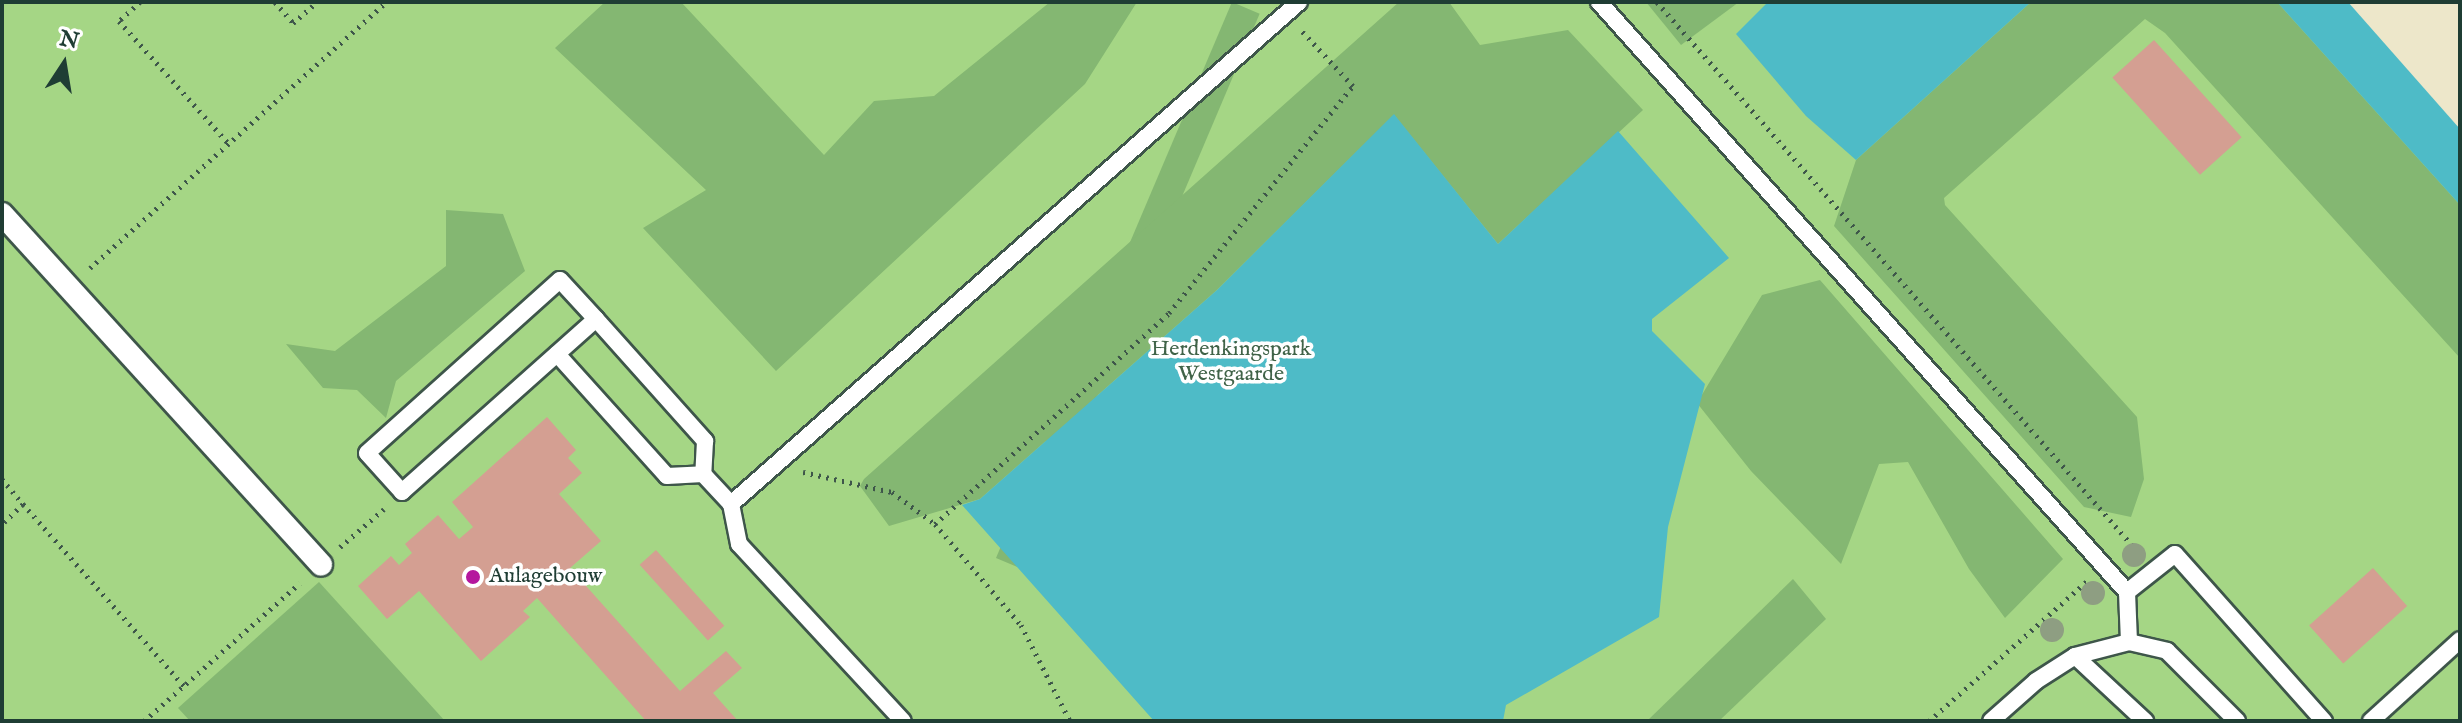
<!DOCTYPE html>
<style>
body{margin:0}
#map{position:relative;width:2462px;height:723px;overflow:hidden;background:#ede7ca;font-family:"IM FELL English",serif}
div>[style]{position:absolute}
.green>*{inset:0;background:#a5d685}
.forest>*{inset:0;background:#84b772;transform-origin:0 0}
.water>*{inset:0;background:#4ebbc7}
.building>*{inset:0;background:#d49f92;transform-origin:0 0}
.path>*{height:5px;margin-top:-2.5px;transform-origin:0;background:repeating-linear-gradient(90deg,#3e564a 0 2px,transparent 0 8px)}
.roads{filter:drop-shadow(2px 0 #3e564a) drop-shadow(-2px 0 #3e564a) drop-shadow(0 2px #3e564a) drop-shadow(0 -2px #3e564a)}
.service>*{height:16px;margin:-8px;padding:0 8px;transform-origin:8px;border-radius:8px;background:#fff}
.pedestrian>*{height:22px;margin:-11px;padding:0 11px;transform-origin:11px;border-radius:11px;background:#fff}
.trees>*{width:24px;height:24px;margin:-12px;border-radius:50%;background:#8e9e82}
.dots>*{width:22px;height:22px;translate:-50% -50%;box-sizing:border-box;border:4px solid #fff;border-radius:50%}
span{translate:-50% -50%;white-space:nowrap;text-align:center;line-height:1.15;-webkit-text-stroke:7px #fff;paint-order:stroke}
.park-label{font-size:22px;color:#406348}
.poi-label{font-size:22px;color:#1f3d34}
.left{translate:0 -50%;text-align:left}
.frame{position:absolute;inset:0;border:4px solid #1f3d34;pointer-events:none}
.north{position:absolute;left:24px;top:24px;width:80px;height:80px;-webkit-text-stroke:6px #fff;paint-order:stroke;rotate:12deg;font-size:22px;font-weight:700;line-height:32px;text-align:center;color:#1f3d34}
.north::after{content:'';display:block;margin:auto;width:28px;height:36px;background:#1f3d34;clip-path:polygon(50% 0,100% 100%,50% 72%,0 100%)}
</style>
<div id="map">
<div class="green">
<div style="clip-path:polygon(2px 2px,2298px 2px,2460px 169px,2460px 721px,2px 721px)"></div>
</div>
<div class="forest">
<div style="clip-path:polygon(605px 2px,681px 2px,824px 155px,874px 101px,934px 96px,1050px 2px,1137px 2px,1085px 84px,776px 371px,643px 228px,706px 190px,555px 48px)"></div>
<div style="left:1232px;top:2px;width:30px;height:604px;rotate:23deg"></div>
<div style="clip-path:polygon(1399px 2px,1449px 2px,1480px 45px,1568px 30px,1643px 110px,1498px 244px,1394px 115px,1217px 290px,980px 499px,889px 526px,860px 486px,864px 479px)"></div>
<div style="clip-path:polygon(1646px 2px,1739px 2px,1681px 45px)"></div>
<div style="clip-path:polygon(2031px 2px,2277px 2px,2460px 205px,2460px 358px,2165px 33px,2145px 19px,1944px 198px,1945px 205px,2137px 417px,2144px 479px,2131px 517px,2084px 507px,1834px 226px,1856px 160px)"></div>
<div style="clip-path:polygon(446px 210px,503px 214px,525px 271px,396px 381px,386px 418px,357px 390px,323px 388px,286px 344px,335px 351px,446px 266px)"></div>
<div style="clip-path:polygon(1820px 280px,2063px 559px,2005px 618px,1969px 569px,1908px 462px,1879px 464px,1841px 564px,1751px 471px,1697px 403px,1762px 295px)"></div>
<div style="clip-path:polygon(1793px 579px,1826px 619px,1719px 721px,1647px 721px)"></div>
<div style="clip-path:polygon(319px 582px,445px 721px,190px 721px,178px 708px)"></div>
</div>
<div class="water">
<div style="clip-path:polygon(1768px 2px,2031px 2px,1856px 160px,1806px 116px,1736px 34px)"></div>
<div style="clip-path:polygon(2277px 2px,2348px 2px,2460px 129px,2460px 205px)"></div>
<div style="clip-path:polygon(1394px 114px,1498px 244px,1618px 131px,1729px 258px,1652px 319px,1652px 331px,1705px 384px,1668px 527px,1659px 617px,1506px 705px,1503px 721px,1154px 721px,962px 505px,980px 499px,1217px 290px)"></div>
</div>
<div class="building">
<div style="left:2154px;top:40px;width:131px;height:56px;rotate:48deg"></div>
<div style="clip-path:polygon(547px 417px,576px 450px,568px 458px,582px 473px,559px 494px,601px 541px,570px 568px,680px 691px,726px 651px,742px 668px,713px 693px,738px 721px,646px 721px,537px 598px,523px 611px,530px 617px,481px 661px,419px 591px,387px 619px,358px 586px,391px 556px,399px 565px,412px 553px,405px 544px,438px 515px,459px 539px,473px 527px,452px 502px)"></div>
<div style="left:656px;top:550px;width:102px;height:22px;rotate:48deg"></div>
<div style="left:2373px;top:568px;width:51px;height:86px;rotate:48deg"></div>
</div>
<div class="path">
<div style="left:140px;top:2px;width:28px;rotate:138deg"></div>
<div style="left:119px;top:21px;width:165px;rotate:48.2deg"></div>
<div style="left:275px;top:2px;width:28px;rotate:49deg"></div>
<div style="left:293px;top:23px;width:32px;rotate:-41deg"></div>
<div style="left:1657px;top:2px;width:731px;rotate:48.83deg"></div>
<div style="left:90px;top:268px;width:398px;rotate:-41.9deg"></div>
<div style="left:803px;top:472px;width:91px;rotate:12.7deg"></div>
<div style="left:892px;top:492px;width:54px;rotate:36.7deg"></div>
<div style="left:935px;top:524px;width:133px;rotate:49.6deg"></div>
<div style="left:1021px;top:625px;width:108px;rotate:63deg"></div>
<div style="left:2px;top:479px;width:33px;rotate:50deg"></div>
<div style="left:23px;top:504px;width:29px;rotate:136deg"></div>
<div style="left:23px;top:504px;width:243px;rotate:48.5deg"></div>
<div style="left:935px;top:524px;width:315px;rotate:-42deg"></div>
<div style="left:1169px;top:313px;width:292px;rotate:-51deg"></div>
<div style="left:1353px;top:86px;width:76px;rotate:-132.9deg"></div>
<div style="left:340px;top:547px;width:58px;rotate:-40.8deg"></div>
<div style="left:144px;top:721px;width:208px;rotate:-41.5deg"></div>
<div style="left:1929px;top:721px;width:211px;rotate:-41.5deg"></div>
</div>
<div class="roads">
<div class="service">
<div style="left:1599px;top:2px;width:792px;rotate:48.17deg"></div>
<div style="left:2127px;top:592px;width:50px;rotate:87.7deg"></div>
<div style="left:596px;top:319px;width:260px;rotate:138.3deg"></div>
<div style="left:402px;top:492px;width:52px;rotate:-131.9deg"></div>
<div style="left:367px;top:453px;width:259px;rotate:-41.9deg"></div>
<div style="left:560px;top:280px;width:53px;rotate:47.3deg"></div>
<div style="left:596px;top:319px;width:164px;rotate:48.2deg"></div>
<div style="left:705px;top:441px;width:33px;rotate:93deg"></div>
<div style="left:557px;top:354px;width:164px;rotate:48deg"></div>
<div style="left:667px;top:476px;width:36px;rotate:-3deg"></div>
<div style="left:703px;top:474px;width:41px;rotate:47deg"></div>
<div style="left:731px;top:504px;width:41px;rotate:78.7deg"></div>
<div style="left:739px;top:544px;width:241px;rotate:47.2deg"></div>
<div style="left:731px;top:504px;width:758px;rotate:-41.47deg"></div>
<div style="left:2127px;top:592px;width:61px;rotate:-38.4deg"></div>
<div style="left:2175px;top:554px;width:224px;rotate:48.3deg"></div>
<div style="left:2075px;top:656px;width:96px;rotate:42.9deg"></div>
<div style="left:1991px;top:721px;width:60px;rotate:-41.6deg"></div>
<div style="left:2036px;top:681px;width:46px;rotate:-32.7deg"></div>
<div style="left:2075px;top:656px;width:56px;rotate:-14.5deg"></div>
<div style="left:2129px;top:642px;width:39px;rotate:13deg"></div>
<div style="left:2167px;top:651px;width:99px;rotate:45deg"></div>
<div style="left:2371px;top:721px;width:120px;rotate:-42.3deg"></div>
</div>
<div class="pedestrian">
<div style="left:2px;top:214px;width:474px;rotate:47.7deg"></div>
</div>
</div>
<div class="trees">
<div style="left:2134px;top:555px"></div>
<div style="left:2093px;top:593px"></div>
<div style="left:2052px;top:630px"></div>
</div>
<div class="dots">
<div style="left:473px;top:577px;background:#b5179e"></div>
</div>
<div class="park-label">
<span style="left:1231px;top:362px">Herdenkingspark<br>Westgaarde</span>
</div>
<div class="poi-label">
<span class="left" style="left:489px;top:577px">Aulagebouw</span>
</div>
<div class="frame"></div>
<div class="north">N</div>
</div>
